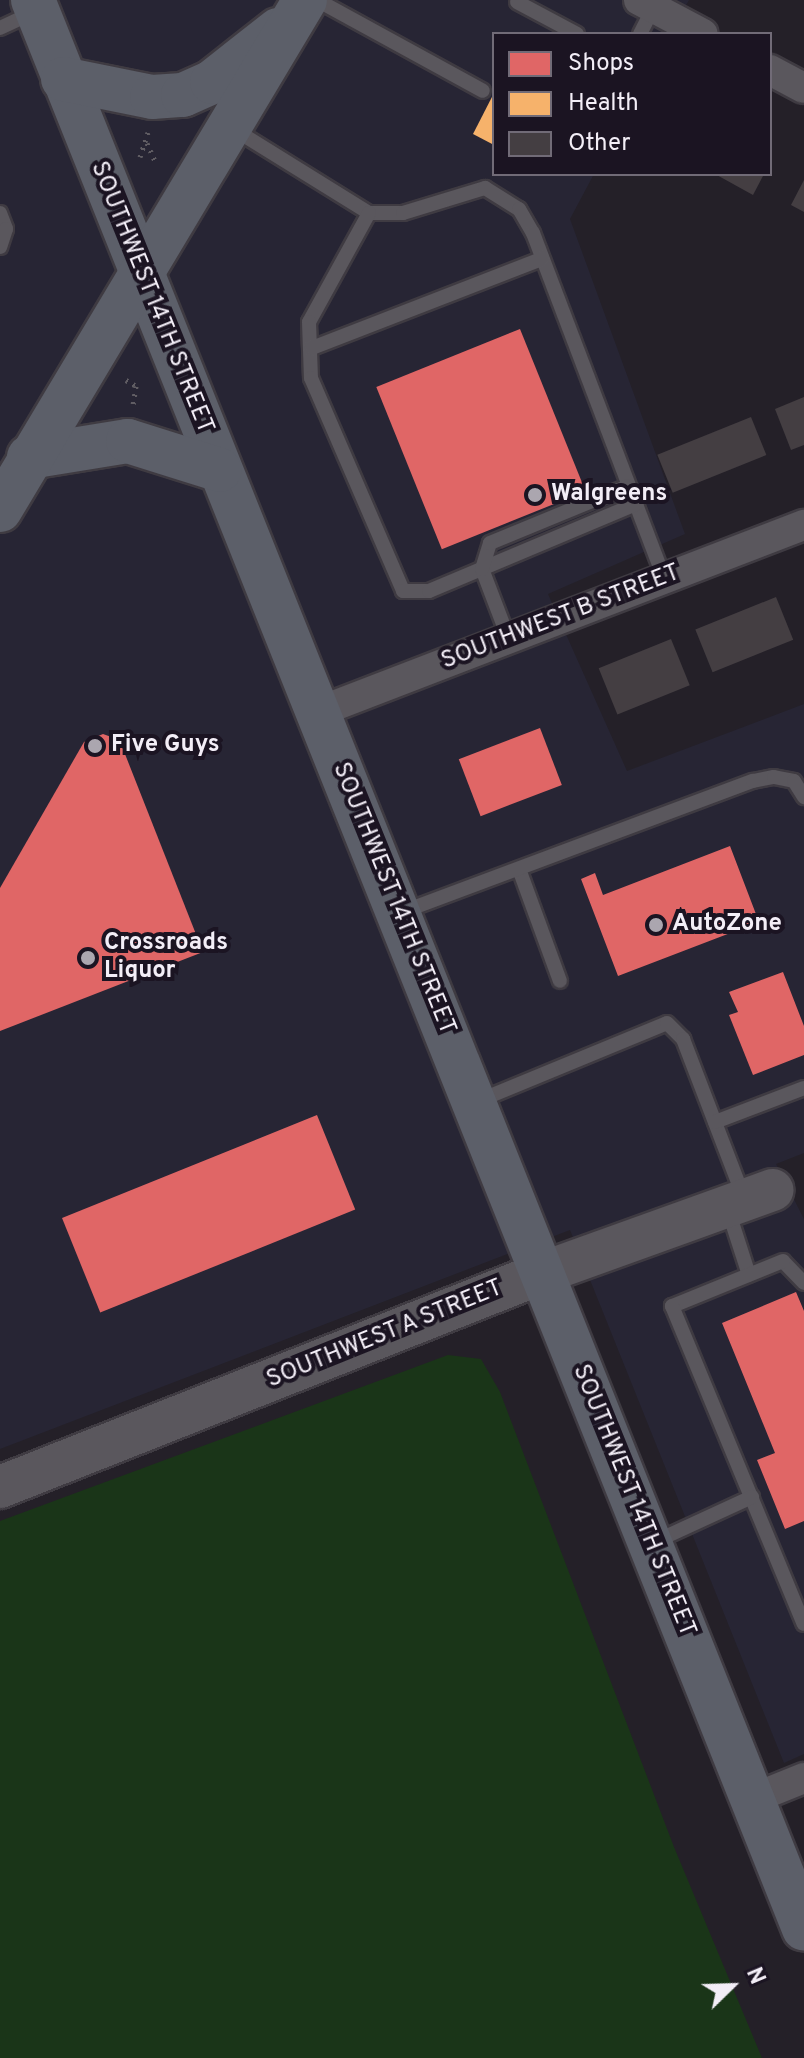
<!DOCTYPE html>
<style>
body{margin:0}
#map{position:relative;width:804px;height:2058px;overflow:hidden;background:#242028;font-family:Overpass,sans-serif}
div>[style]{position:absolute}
.commercial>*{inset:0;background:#272534}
.green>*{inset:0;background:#1a3518}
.shops>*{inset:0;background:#e06666;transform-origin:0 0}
.health>*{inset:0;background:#f6b26b}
.building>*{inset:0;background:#443e42;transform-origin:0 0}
.path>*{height:5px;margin-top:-2.5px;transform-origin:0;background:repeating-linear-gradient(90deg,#605d63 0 2px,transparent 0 8px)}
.roads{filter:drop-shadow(2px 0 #3f3b42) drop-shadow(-2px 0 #3f3b42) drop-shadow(0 2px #3f3b42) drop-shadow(0 -2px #3f3b42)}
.lane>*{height:14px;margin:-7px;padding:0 7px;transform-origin:7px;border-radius:7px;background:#5a575d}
.street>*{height:30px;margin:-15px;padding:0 15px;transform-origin:15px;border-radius:15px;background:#5a575d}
.secondary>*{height:42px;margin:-21px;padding:0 21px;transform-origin:21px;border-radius:21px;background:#5a575d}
.primary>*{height:44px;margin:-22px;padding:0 22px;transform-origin:22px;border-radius:22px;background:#5c5f69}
.dots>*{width:22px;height:22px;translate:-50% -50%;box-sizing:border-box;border:4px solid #1b1422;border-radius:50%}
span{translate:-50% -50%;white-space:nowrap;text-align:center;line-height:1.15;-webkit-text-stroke:8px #1b1422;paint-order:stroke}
.street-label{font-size:24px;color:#f3eef7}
.poi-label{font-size:24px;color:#f3eef7;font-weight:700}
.left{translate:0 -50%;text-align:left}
.legend{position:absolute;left:492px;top:32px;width:280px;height:144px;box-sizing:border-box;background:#1b1422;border:2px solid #716b77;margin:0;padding:10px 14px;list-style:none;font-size:24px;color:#f3eef7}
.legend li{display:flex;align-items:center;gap:16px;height:40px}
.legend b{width:40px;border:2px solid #716b77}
.north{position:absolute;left:692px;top:1946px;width:80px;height:80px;-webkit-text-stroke:6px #1b1422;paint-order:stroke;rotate:67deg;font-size:22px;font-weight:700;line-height:32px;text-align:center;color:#f3eef7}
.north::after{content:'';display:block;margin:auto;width:28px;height:36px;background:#f3eef7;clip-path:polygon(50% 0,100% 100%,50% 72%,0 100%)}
</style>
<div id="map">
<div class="commercial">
<div style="clip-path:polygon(0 0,689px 0,670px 34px,494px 34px,494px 174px,594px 174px,570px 219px,685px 534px,548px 594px,627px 771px,804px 704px,804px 1153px,776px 1164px,804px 1219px,804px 1754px,784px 1763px,570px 1230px,0 1449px)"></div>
</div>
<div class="green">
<div style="clip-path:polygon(448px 1355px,481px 1359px,500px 1392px,674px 1847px,762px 2058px,0 2058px,0 1521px)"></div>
</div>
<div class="shops">
<div style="left:520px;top:329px;width:175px;height:155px;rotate:68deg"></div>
<div style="left:540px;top:728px;width:61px;height:87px;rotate:69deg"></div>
<div style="clip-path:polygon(103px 734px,117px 739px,123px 749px,203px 952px,0 1031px,0 888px,84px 742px)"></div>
<div style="clip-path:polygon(730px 846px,759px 922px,618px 976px,581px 879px,595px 873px,603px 895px)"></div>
<div style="clip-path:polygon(783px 972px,804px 1026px,804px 1055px,753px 1075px,729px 1015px,738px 1012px,729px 992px)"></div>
<div style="left:317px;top:1115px;width:102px;height:275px;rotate:68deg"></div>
<div style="clip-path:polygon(796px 1292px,804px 1311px,804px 1521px,785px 1529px,757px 1460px,775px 1453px,722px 1323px)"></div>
</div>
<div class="health">
<div style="clip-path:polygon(494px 93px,494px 145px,473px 134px)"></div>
</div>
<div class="building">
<div style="clip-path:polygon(715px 174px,764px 174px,753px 195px)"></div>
<div style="clip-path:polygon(804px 180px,804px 212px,791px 205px)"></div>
<div style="clip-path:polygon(804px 397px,804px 445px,791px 450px,775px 409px)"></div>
<div style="left:751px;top:417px;width:41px;height:101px;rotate:68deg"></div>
<div style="left:776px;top:597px;width:46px;height:87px;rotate:68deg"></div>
<div style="left:671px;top:639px;width:50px;height:78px;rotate:68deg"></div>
</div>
<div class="path">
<div style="left:147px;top:143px;width:22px;rotate:66deg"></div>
<div style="left:140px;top:157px;width:26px;rotate:-72deg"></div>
<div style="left:126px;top:380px;width:12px;rotate:31deg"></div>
<div style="left:136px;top:386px;width:19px;rotate:99deg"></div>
</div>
<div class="roads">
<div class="lane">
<div style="left:317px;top:0;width:189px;rotate:28.7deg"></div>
<div style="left:517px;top:2px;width:68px;rotate:28.1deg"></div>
<div style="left:0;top:28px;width:35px;rotate:-25deg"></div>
<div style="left:640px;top:34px;width:29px;rotate:-63deg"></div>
<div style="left:232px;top:128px;width:161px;rotate:31.8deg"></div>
<div style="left:369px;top:213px;width:34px"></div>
<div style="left:403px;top:213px;width:86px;rotate:-17deg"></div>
<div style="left:485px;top:188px;width:40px;rotate:32deg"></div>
<div style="left:519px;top:209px;width:28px;rotate:60deg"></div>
<div style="left:533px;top:233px;width:369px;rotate:69.2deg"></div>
<div style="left:0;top:213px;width:17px;rotate:69deg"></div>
<div style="left:6px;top:229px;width:19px;rotate:108deg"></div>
<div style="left:369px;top:213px;width:124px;rotate:118.8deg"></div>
<div style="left:309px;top:322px;width:56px;rotate:88deg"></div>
<div style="left:311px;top:378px;width:232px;rotate:66.6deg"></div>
<div style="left:403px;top:591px;width:26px"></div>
<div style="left:429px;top:591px;width:225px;rotate:-22.8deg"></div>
<div style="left:312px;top:348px;width:247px;rotate:-21.2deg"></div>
<div style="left:508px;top:637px;width:73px;rotate:-110.9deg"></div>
<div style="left:482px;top:569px;width:27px;rotate:-73deg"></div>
<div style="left:490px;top:543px;width:149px;rotate:-22.4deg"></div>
<div style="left:519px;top:869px;width:119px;rotate:69.9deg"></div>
<div style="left:402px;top:912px;width:375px;rotate:-20.5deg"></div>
<div style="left:753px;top:781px;width:21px;rotate:-11deg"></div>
<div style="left:774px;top:777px;width:20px;rotate:11deg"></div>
<div style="left:794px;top:781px;width:19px;rotate:58deg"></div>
<div style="left:478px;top:1101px;width:204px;rotate:-22.4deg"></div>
<div style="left:667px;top:1023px;width:23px;rotate:45deg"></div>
<div style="left:683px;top:1039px;width:170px;rotate:69deg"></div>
<div style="left:715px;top:1122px;width:95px;rotate:-20.9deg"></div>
<div style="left:728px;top:1210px;width:68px;rotate:72.1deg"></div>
<div style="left:804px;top:1283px;width:30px;rotate:-134deg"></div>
<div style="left:783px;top:1261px;width:120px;rotate:157.9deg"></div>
<div style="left:672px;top:1306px;width:344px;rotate:67.5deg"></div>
<div style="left:654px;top:1542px;width:108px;rotate:-24.7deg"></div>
</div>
<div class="street">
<div style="left:639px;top:0;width:72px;rotate:28deg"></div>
<div style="left:770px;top:70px;width:38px;rotate:28deg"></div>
<div style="left:318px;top:712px;width:521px;rotate:-21.05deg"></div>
<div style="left:752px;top:1799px;width:56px;rotate:-22deg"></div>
</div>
<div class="secondary">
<div style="left:0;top:1487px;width:583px;rotate:-21.55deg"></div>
<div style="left:542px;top:1273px;width:245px;rotate:-19.8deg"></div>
</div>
<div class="primary">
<div style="left:33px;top:0;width:2077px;rotate:68.21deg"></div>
<div style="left:63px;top:79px;width:91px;rotate:11.4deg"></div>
<div style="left:152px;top:97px;width:31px;rotate:-4deg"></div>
<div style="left:183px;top:95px;width:32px;rotate:-24deg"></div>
<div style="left:212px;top:82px;width:84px;rotate:-38.2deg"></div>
<div style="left:29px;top:457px;width:100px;rotate:-9.2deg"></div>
<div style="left:128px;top:441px;width:96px;rotate:17.5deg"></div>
<div style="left:0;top:510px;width:594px;rotate:-59.12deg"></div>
</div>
</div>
<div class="dots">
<div style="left:535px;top:495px;background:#aba6af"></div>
<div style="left:95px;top:746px;background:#aba6af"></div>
<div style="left:656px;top:925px;background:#aba6af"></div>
<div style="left:88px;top:958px;background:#aba6af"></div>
</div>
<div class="street-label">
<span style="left:151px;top:298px;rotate:68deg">SOUTHWEST 14TH STREET</span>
<span style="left:561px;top:618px;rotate:-21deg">SOUTHWEST B STREET</span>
<span style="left:393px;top:899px;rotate:68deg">SOUTHWEST 14TH STREET</span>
<span style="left:385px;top:1335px;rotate:-22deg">SOUTHWEST A STREET</span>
<span style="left:633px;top:1501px;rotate:68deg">SOUTHWEST 14TH STREET</span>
</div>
<div class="poi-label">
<span class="left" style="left:551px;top:495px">Walgreens</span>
<span class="left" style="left:111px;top:746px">Five Guys</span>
<span class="left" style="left:672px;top:925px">AutoZone</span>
<span class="left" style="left:104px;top:958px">Crossroads<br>Liquor</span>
</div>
<ul class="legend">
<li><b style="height:22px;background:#e06666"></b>Shops</li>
<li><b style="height:22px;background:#f6b26b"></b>Health</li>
<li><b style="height:22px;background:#443e42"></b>Other</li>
</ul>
<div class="north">N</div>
</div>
